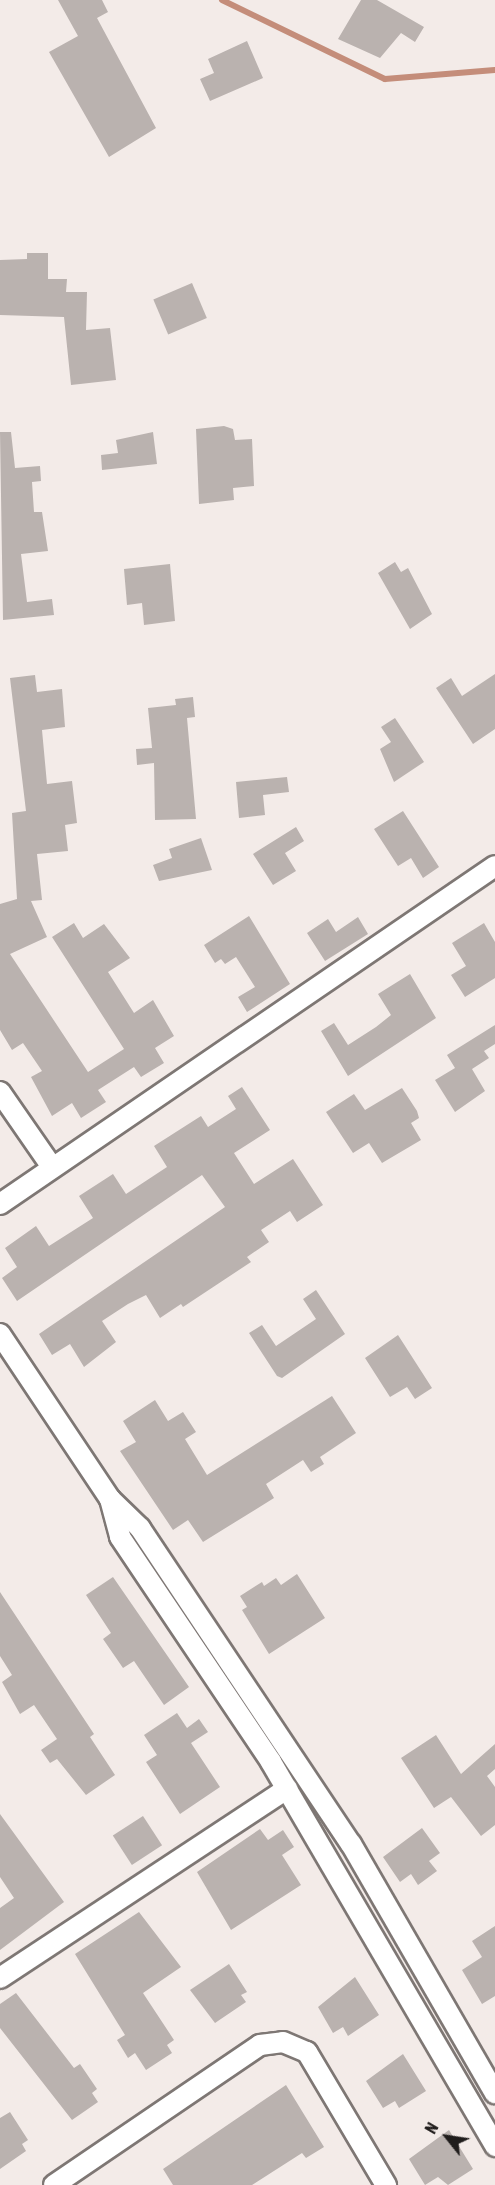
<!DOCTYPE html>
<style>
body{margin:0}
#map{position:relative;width:495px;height:2185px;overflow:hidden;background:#f3ebe8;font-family:"Asap Condensed",sans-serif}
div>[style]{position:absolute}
.stream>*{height:6px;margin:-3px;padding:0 3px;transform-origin:3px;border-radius:3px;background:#c48d7a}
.building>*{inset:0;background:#bab2af;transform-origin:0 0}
.roads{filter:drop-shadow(2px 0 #7e7774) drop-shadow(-2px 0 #7e7774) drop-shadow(0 2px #7e7774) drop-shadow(0 -2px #7e7774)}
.minor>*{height:20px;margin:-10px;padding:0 10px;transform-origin:10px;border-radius:10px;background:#fff}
span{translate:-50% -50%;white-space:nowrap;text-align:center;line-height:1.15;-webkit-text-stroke:5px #f3ebe8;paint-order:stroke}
.north{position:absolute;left:417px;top:2107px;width:60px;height:60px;-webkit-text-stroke:4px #f3ebe8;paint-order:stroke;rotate:300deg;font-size:16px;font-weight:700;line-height:24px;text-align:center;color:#201d1c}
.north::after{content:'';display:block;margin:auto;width:21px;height:27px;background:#201d1c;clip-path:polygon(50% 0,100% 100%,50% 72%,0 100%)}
</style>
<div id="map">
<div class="stream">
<div style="left:222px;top:0;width:181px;rotate:25.9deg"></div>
<div style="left:385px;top:79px;width:110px;rotate:-4.7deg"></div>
</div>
<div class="building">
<div style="clip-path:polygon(58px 0,102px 0,108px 12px,97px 18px,156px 128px,109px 157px,49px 52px,78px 36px)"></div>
<div style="clip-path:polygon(361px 0,377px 0,424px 27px,415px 42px,401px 33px,380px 58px,338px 39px)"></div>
<div style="clip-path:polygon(247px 41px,263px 78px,210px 101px,200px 79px,214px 73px,208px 59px)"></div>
<div style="clip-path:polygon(27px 253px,48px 253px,48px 279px,67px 279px,66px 292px,87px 292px,86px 330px,110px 328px,116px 380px,71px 385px,64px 317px,0 315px,0 260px,27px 259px)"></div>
<div style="left:192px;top:283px;width:38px;height:42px;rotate:67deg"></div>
<div style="clip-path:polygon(224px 426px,233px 429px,235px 440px,252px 439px,254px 486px,233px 488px,234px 500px,199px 504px,196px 429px)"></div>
<div style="clip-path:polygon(0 432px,11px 432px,15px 468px,40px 466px,41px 481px,32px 482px,34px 512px,42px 512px,48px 551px,21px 554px,27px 602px,52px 599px,54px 615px,3px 620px)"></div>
<div style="clip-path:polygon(153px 432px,157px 464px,102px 470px,101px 455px,118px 453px,116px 440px)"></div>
<div style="clip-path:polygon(395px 562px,401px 572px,408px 568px,432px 614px,410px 629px,378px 573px)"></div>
<div style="clip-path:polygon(170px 564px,175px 621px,144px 625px,142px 603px,127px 605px,124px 569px)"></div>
<div style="clip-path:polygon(495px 674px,495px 729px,473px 744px,436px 688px,451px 678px,462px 696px)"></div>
<div style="clip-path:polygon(35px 675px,37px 692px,62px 689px,65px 727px,42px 730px,47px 784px,72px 781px,77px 823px,65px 825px,68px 851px,37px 854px,42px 900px,31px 901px,47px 937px,10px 954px,88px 1072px,124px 1049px,52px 937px,74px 923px,83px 938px,104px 924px,130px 958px,108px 972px,134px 1013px,153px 1000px,174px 1036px,155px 1048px,164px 1063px,141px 1077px,134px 1067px,98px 1090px,106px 1102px,81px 1118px,72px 1103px,52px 1116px,31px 1077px,42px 1071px,23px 1043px,12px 1050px,0 1030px,0 904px,17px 899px,12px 813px,26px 811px,10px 678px)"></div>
<div style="clip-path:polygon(193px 697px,195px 717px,187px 718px,196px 819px,155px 820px,154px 763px,137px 765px,136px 749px,152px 748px,148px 708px,176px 705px,175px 699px)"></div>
<div style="clip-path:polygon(395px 718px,424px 762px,394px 782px,380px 749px,391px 742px,381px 727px)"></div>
<div style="clip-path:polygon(287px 777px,289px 792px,263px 795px,265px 815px,239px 818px,236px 782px)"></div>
<div style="clip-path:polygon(403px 811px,439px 867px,423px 878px,411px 858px,398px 866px,374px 829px)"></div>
<div style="clip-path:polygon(296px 827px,304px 841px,285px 853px,296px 871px,273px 885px,253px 854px)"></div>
<div style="clip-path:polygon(201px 838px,212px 870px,159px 881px,153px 865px,172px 858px,169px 849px)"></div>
<div style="clip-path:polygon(249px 916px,290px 984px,247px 1012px,238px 997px,255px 987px,236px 957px,225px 964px,221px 959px,215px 963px,204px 945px)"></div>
<div style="clip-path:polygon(358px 917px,368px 934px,325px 961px,307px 933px,328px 919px,336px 932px)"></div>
<div style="clip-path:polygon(484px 923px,495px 942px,495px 978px,465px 997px,451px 975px,466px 966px,452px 943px)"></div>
<div style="clip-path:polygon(410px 974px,436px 1018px,348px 1076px,321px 1031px,334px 1023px,348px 1045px,376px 1027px,391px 1015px,378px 994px)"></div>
<div style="clip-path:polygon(495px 1025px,495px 1044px,484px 1051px,489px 1058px,472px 1069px,485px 1091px,455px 1112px,435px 1080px,455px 1068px,447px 1055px)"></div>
<div style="clip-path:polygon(242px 1087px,270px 1130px,234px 1153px,254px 1184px,293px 1159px,323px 1205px,297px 1222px,290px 1211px,261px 1230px,269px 1242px,247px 1257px,251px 1262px,183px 1307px,181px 1304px,160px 1318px,146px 1295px,128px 1304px,102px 1321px,116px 1342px,84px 1367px,70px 1344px,52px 1355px,39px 1334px,225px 1207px,202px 1175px,17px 1301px,2px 1278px,17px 1267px,5px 1248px,36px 1226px,49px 1246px,93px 1218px,79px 1196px,113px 1174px,126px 1194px,167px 1167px,154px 1146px,201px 1116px,208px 1127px,236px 1109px,228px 1096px)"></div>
<div style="clip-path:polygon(402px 1088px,417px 1111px,419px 1118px,411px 1123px,421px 1140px,382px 1163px,369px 1143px,353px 1153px,326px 1112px,354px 1094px,365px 1110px)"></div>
<div style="clip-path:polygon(316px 1290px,345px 1334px,282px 1378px,277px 1376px,249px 1333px,262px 1325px,276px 1346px,316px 1319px,303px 1299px)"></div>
<div style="clip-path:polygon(398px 1335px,432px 1388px,415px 1399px,407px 1387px,390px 1397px,365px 1358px)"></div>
<div style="clip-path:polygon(332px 1396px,356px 1433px,320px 1457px,324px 1464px,311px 1472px,303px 1460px,266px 1484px,274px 1498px,203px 1542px,188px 1520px,173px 1530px,120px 1451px,136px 1442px,123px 1421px,155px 1400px,168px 1421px,183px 1412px,196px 1432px,185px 1439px,207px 1475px)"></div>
<div style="clip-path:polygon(297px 1574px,325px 1618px,269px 1654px,242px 1610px,247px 1607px,240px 1596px,262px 1582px,264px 1586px,276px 1578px,281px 1585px)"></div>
<div style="clip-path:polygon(113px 1577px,189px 1687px,164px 1705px,134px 1661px,123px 1668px,103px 1639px,111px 1633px,86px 1595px)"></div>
<div style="clip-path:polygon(0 1592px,94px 1734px,90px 1737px,115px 1775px,86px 1795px,57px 1759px,50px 1763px,41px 1750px,57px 1739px,34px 1705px,20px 1714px,2px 1682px,12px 1675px,0 1656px)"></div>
<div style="clip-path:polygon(177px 1713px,187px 1728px,199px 1719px,208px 1732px,191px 1743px,220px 1787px,180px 1814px,146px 1762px,157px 1755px,144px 1735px)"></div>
<div style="clip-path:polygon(436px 1735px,461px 1774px,495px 1744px,495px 1769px,487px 1776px,495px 1787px,495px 1825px,481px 1836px,451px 1797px,434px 1808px,401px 1758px)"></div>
<div style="clip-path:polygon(0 1814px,64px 1902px,0 1950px,0 1908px,14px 1898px,0 1877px)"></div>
<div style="left:143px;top:1816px;width:35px;height:36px;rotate:57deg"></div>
<div style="clip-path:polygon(422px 1828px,440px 1853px,429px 1861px,437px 1871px,418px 1885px,411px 1874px,400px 1882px,383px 1857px)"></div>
<div style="clip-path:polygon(260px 1829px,268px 1840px,283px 1830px,294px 1847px,282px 1855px,301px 1885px,231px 1930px,197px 1872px)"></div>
<div style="clip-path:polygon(139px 1912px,181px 1967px,143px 1993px,174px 2040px,167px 2045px,172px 2053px,146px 2070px,135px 2053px,128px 2058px,117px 2040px,125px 2035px,75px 1954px)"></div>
<div style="clip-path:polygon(495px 1926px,495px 1996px,482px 2004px,462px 1970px,482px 1957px,472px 1941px)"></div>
<div style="clip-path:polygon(229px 1964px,247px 1992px,241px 1995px,246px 2002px,215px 2023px,190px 1990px)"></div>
<div style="clip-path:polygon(355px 1977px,379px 2015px,348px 2036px,343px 2027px,333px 2033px,318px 2007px)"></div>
<div style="clip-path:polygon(16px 1993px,74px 2068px,80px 2064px,97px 2089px,92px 2093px,98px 2102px,72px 2120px,0 2028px,0 2004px)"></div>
<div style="clip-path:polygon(403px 2054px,426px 2091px,399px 2108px,395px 2101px,383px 2108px,366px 2081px)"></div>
<div style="clip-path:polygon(286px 2085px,324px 2147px,306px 2158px,302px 2153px,252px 2185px,173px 2185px,163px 2169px)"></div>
<div style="clip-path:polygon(10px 2112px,28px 2140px,22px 2144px,26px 2151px,0 2169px,0 2118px)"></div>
<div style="clip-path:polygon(449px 2130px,473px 2169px,448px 2185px,438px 2177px,425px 2185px,409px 2159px)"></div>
</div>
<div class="roads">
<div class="minor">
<div style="left:0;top:1092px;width:91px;rotate:55.3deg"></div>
<div style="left:0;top:1204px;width:599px;rotate:-34.33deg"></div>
<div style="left:0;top:1334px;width:198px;rotate:56.3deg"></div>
<div style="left:110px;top:1499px;width:42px;rotate:44deg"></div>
<div style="left:140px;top:1528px;width:380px;rotate:56.3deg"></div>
<div style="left:351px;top:1844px;width:288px;rotate:60deg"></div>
<div style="left:110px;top:1499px;width:39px;rotate:75deg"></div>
<div style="left:120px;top:1537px;width:271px;rotate:56.1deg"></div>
<div style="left:271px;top:1762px;width:445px;rotate:59.7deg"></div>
<div style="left:0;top:1978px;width:344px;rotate:-33.4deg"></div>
<div style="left:54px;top:2185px;width:249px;rotate:-34.2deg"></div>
<div style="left:260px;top:2045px;width:23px;rotate:-7deg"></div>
<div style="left:283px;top:2042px;width:26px;rotate:23deg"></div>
<div style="left:307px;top:2052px;width:155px;rotate:59.3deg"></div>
</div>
</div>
<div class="north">N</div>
</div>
